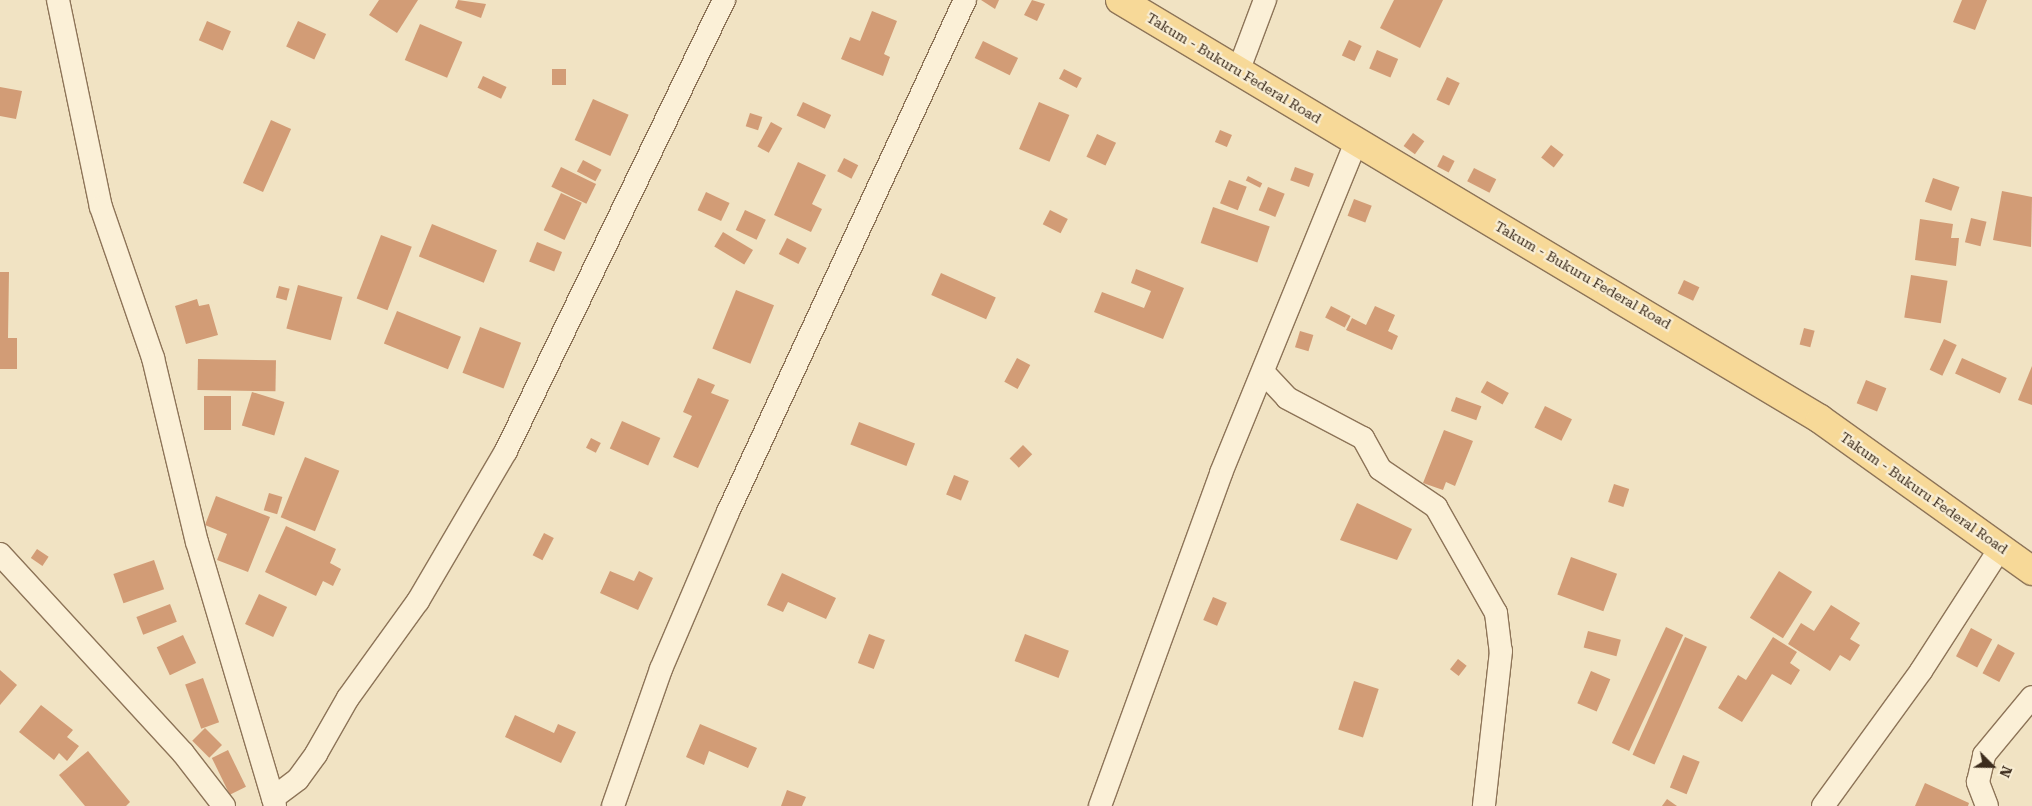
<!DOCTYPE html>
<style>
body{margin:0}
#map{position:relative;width:2032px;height:806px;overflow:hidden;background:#f1e3c3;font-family:"Roboto Serif",serif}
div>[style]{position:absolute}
.building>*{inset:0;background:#d29c76;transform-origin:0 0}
.roads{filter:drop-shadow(1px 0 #8d7458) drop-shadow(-1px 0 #8d7458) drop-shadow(0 1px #8d7458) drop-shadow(0 -1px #8d7458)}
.minor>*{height:22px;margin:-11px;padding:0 11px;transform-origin:11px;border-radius:11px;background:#fbf0d7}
.major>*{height:28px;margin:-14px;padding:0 14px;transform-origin:14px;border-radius:14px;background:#f7d998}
span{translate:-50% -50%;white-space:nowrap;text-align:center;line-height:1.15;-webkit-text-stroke:4.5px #f8edd3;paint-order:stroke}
.street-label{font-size:14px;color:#3c2c1d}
.north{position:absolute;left:1967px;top:741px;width:50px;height:50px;-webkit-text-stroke:4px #f8edd3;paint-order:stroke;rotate:113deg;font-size:14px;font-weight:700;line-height:20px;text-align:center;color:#3c2c1d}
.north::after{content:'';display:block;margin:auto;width:18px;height:22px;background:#3c2c1d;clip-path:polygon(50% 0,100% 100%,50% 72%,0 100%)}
</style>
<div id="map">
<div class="building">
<div style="clip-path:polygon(379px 0,418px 0,397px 33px,369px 15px)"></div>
<div style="clip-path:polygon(458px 0,486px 4px,481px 18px,455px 8px)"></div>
<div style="clip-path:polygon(981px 0,999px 0,995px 9px)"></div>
<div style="clip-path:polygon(1032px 0,1045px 4px,1037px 21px,1024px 15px)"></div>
<div style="clip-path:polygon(1394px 0,1443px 0,1420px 48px,1380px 28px)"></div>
<div style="clip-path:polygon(1962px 0,1987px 0,1975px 30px,1953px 22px)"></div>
<div style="clip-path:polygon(872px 11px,897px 21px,884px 54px,890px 57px,883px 76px,841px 59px,850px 37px,860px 41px)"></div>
<div style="left:207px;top:21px;width:26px;height:21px;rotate:23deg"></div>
<div style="left:298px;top:21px;width:31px;height:28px;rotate:25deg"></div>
<div style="left:420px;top:24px;width:46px;height:39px;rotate:23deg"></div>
<div style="left:1349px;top:40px;width:14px;height:17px;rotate:25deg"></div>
<div style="left:983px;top:41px;width:39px;height:19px;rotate:26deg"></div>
<div style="left:1377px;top:50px;width:23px;height:20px;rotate:23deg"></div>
<div style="left:552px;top:69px;width:14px;height:16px"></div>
<div style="left:1064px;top:69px;width:20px;height:11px;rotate:27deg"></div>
<div style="left:483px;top:76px;width:26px;height:13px;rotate:25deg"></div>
<div style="left:1447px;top:77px;width:14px;height:25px;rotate:25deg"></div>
<div style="clip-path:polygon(0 87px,22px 91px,16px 119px,0 116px)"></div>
<div style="left:593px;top:99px;width:39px;height:45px;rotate:24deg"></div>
<div style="left:803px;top:102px;width:31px;height:15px;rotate:25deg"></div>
<div style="left:1039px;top:102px;width:33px;height:51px;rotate:23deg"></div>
<div style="left:750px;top:113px;width:13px;height:14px;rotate:18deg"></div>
<div style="left:271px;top:120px;width:22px;height:69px;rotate:24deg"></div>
<div style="left:771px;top:122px;width:13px;height:28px;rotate:29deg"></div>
<div style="left:1220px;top:130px;width:13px;height:13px;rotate:23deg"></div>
<div style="left:1413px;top:133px;width:14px;height:16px;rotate:36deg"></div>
<div style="left:1097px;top:134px;width:21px;height:25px;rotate:25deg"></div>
<div style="left:1551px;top:145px;width:16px;height:16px;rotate:38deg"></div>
<div style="left:1443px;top:155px;width:13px;height:13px;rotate:27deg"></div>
<div style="left:844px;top:158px;width:16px;height:15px;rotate:27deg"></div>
<div style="left:583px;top:160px;width:21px;height:13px;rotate:28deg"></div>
<div style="clip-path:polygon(798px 162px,826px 175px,812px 204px,822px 209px,811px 232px,774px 215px)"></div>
<div style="left:561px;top:167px;width:39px;height:22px;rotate:26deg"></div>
<div style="left:1295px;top:167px;width:20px;height:14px;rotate:20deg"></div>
<div style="left:1474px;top:168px;width:25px;height:15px;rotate:27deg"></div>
<div style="left:1248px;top:176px;width:16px;height:5px;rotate:27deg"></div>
<div style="left:1933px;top:178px;width:28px;height:25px;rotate:19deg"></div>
<div style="left:1229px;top:180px;width:19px;height:25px;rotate:21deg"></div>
<div style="left:1268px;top:187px;width:18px;height:25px;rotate:22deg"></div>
<div style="clip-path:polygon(2002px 191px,2032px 197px,2031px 247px,1993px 240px)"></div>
<div style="left:706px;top:192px;width:26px;height:20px;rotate:25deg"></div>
<div style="left:561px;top:193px;width:23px;height:41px;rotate:25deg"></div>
<div style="left:1354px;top:199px;width:19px;height:18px;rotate:21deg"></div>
<div style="left:1213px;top:207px;width:60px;height:38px;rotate:19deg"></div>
<div style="left:745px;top:210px;width:23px;height:22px;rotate:25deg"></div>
<div style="left:1050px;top:210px;width:20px;height:16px;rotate:27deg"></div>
<div style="left:1971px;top:218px;width:16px;height:25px;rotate:14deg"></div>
<div style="clip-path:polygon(1920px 219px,1953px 224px,1951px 238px,1959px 238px,1956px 266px,1915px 260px)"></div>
<div style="left:432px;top:224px;width:70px;height:35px;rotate:22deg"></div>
<div style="left:723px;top:232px;width:35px;height:17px;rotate:31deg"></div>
<div style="left:381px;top:235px;width:33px;height:68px;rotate:21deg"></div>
<div style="left:787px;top:238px;width:22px;height:18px;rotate:27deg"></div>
<div style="left:537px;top:242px;width:27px;height:21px;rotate:22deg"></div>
<div style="clip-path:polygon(1136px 269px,1184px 288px,1163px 339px,1094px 312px,1102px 292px,1144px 308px,1151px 291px,1131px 283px)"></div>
<div style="clip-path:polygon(0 272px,9px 272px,8px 338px,17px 338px,17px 369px,0 369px)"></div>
<div style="left:941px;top:273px;width:60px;height:24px;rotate:24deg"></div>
<div style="left:1911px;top:275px;width:37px;height:43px;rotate:9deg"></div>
<div style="left:1684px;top:280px;width:17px;height:15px;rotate:25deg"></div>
<div style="left:298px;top:285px;width:46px;height:45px;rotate:15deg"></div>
<div style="left:279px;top:286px;width:11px;height:12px;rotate:15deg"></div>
<div style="left:736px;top:290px;width:41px;height:63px;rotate:22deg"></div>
<div style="clip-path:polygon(197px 299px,199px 306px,209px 304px,218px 335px,186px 344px,175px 306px)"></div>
<div style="left:1331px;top:306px;width:22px;height:13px;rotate:27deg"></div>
<div style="clip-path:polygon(1375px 306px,1395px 315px,1388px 331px,1398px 336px,1392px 350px,1346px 330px,1352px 318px,1366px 325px)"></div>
<div style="left:397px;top:311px;width:69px;height:35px;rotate:22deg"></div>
<div style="left:480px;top:327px;width:44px;height:49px;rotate:21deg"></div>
<div style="left:1804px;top:328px;width:11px;height:17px;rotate:15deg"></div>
<div style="left:1300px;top:331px;width:14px;height:17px;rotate:17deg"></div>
<div style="left:1944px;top:339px;width:14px;height:34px;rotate:25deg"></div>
<div style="left:1017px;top:358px;width:15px;height:27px;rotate:28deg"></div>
<div style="left:1962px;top:358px;width:49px;height:17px;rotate:24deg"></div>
<div style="left:198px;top:359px;width:78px;height:31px;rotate:1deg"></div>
<div style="clip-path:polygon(2032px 366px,2032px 405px,2018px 400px)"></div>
<div style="clip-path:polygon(698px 378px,715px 385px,711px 393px,729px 400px,698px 468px,673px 457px,692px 416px,683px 412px)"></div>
<div style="left:1866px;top:380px;width:22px;height:25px;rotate:22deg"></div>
<div style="left:1487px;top:381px;width:25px;height:13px;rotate:29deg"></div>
<div style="left:252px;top:392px;width:34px;height:35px;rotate:17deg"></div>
<div style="left:204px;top:396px;width:27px;height:34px"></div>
<div style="left:1456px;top:397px;width:27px;height:15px;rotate:20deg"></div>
<div style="left:1545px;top:406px;width:30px;height:24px;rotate:26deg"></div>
<div style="left:622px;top:421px;width:42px;height:30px;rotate:24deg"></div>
<div style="left:859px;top:422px;width:60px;height:24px;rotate:21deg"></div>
<div style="clip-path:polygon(1444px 430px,1473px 441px,1455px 486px,1446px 482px,1443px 490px,1423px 483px)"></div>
<div style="left:591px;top:438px;width:11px;height:11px;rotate:27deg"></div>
<div style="left:1023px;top:445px;width:13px;height:19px;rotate:45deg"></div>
<div style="left:305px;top:457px;width:37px;height:65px;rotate:22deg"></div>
<div style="left:954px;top:475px;width:16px;height:21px;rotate:22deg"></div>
<div style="left:1614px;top:484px;width:16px;height:19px;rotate:18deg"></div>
<div style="left:269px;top:493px;width:14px;height:18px;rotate:17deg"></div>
<div style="clip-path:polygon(216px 496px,270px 517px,248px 572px,217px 560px,227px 534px,205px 525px)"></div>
<div style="clip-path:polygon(1357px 503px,1412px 529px,1397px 560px,1340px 540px)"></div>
<div style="clip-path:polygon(286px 526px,336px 549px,330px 563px,341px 569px,333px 586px,323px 581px,316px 596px,265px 572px)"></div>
<div style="left:544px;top:533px;width:11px;height:25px;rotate:27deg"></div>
<div style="left:37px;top:549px;width:14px;height:11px;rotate:34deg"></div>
<div style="left:1571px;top:557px;width:49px;height:40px;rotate:20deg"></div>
<div style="left:154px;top:560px;width:31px;height:43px;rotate:71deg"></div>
<div style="clip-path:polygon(610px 571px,634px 581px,639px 571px,653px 578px,638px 610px,600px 593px)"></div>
<div style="left:1779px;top:571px;width:39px;height:55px;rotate:32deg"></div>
<div style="clip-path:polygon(782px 573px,836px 598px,826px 619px,788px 602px,783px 612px,767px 605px)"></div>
<div style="left:259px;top:594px;width:31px;height:33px;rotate:25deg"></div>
<div style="left:1213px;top:597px;width:15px;height:25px;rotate:23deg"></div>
<div style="left:170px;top:604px;width:19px;height:36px;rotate:69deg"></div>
<div style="clip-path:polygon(1831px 605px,1860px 623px,1850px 639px,1860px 645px,1850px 661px,1840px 655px,1830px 671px,1788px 644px,1801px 623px,1814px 631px)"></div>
<div style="left:1666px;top:627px;width:19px;height:128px;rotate:25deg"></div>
<div style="left:1971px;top:628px;width:24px;height:32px;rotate:28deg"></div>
<div style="left:1588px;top:631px;width:34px;height:17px;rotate:15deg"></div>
<div style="left:869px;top:634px;width:17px;height:31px;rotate:21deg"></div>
<div style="left:1025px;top:634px;width:47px;height:29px;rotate:21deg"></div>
<div style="left:183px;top:635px;width:31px;height:29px;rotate:65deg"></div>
<div style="left:1685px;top:637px;width:24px;height:129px;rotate:24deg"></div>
<div style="clip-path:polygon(1773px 637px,1797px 652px,1790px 663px,1800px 670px,1791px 685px,1772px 674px,1742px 722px,1718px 708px,1738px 675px,1746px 680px)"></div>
<div style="left:1998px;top:644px;width:19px;height:33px;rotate:28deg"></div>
<div style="left:1458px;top:659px;width:11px;height:13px;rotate:38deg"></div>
<div style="clip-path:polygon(0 670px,17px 685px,0 705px)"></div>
<div style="left:1591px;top:671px;width:21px;height:35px;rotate:23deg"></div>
<div style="left:203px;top:678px;width:47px;height:19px;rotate:70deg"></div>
<div style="left:1354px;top:681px;width:26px;height:51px;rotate:18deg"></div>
<div style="clip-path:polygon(41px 705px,73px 730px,67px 737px,79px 746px,67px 761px,59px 753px,54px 760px,19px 732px)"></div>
<div style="clip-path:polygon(515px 715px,554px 733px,558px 724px,576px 732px,561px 763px,505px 737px)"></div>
<div style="clip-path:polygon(700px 724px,757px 748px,748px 768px,709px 751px,704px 765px,686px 757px)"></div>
<div style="left:205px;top:728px;width:24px;height:18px;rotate:45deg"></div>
<div style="left:228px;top:750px;width:41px;height:18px;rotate:64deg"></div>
<div style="clip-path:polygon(88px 751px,130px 802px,126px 806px,85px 806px,59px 775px)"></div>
<div style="left:1683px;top:755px;width:18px;height:35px;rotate:22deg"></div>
<div style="clip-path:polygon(1925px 783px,1969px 803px,1968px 806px,1915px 806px)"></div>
<div style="clip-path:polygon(787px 790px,806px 797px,802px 806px,781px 806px)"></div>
<div style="clip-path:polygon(1667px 799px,1677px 806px,1662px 806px)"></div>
</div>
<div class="roads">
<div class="minor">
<div style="left:58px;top:0;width:211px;rotate:78.3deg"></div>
<div style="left:101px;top:207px;width:160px;rotate:71deg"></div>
<div style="left:153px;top:358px;width:189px;rotate:76.6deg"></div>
<div style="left:197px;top:542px;width:275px;rotate:73.5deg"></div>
<div style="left:1239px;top:69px;width:74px;rotate:-69.4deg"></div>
<div style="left:1263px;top:372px;width:35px;rotate:47deg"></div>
<div style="left:1287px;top:398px;width:86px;rotate:27.8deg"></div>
<div style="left:1363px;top:438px;width:35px;rotate:61deg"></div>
<div style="left:1380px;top:469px;width:68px;rotate:34.2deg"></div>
<div style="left:1436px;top:507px;width:122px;rotate:60.5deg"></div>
<div style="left:1496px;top:613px;width:38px;rotate:83deg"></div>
<div style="left:1501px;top:651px;width:156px;rotate:96.3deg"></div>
<div style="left:0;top:554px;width:270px;rotate:47.4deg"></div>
<div style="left:183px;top:753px;width:67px;rotate:52.3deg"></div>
<div style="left:273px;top:798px;width:31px;rotate:-37deg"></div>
<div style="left:298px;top:779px;width:31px;rotate:-54deg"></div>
<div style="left:316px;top:754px;width:64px;rotate:-60.3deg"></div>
<div style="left:348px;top:698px;width:120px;rotate:-54.2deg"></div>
<div style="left:418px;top:601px;width:174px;rotate:-59.6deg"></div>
<div style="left:506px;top:451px;width:501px;rotate:-64.2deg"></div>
<div style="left:613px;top:806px;width:145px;rotate:-70.7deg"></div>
<div style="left:661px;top:669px;width:171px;rotate:-66.9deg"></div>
<div style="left:728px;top:512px;width:564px;rotate:-65.16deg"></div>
<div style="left:1100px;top:806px;width:354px;rotate:-70deg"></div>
<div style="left:1221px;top:473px;width:357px;rotate:-67.8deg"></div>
<div style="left:1823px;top:806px;width:167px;rotate:-54deg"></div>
<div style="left:1921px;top:671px;width:148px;rotate:-57.2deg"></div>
<div style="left:1987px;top:806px;width:26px;rotate:-111deg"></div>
<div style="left:1978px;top:782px;width:28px;rotate:-77deg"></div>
<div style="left:1984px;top:755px;width:75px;rotate:-50.4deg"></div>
</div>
<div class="major">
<div style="left:1120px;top:0;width:816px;rotate:30.9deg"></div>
<div style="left:1820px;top:419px;width:261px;rotate:35.6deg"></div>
</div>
</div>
<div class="street-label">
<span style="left:1234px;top:68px;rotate:31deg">Takum - Bukuru Federal Road</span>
<span style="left:1583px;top:275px;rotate:30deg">Takum - Bukuru Federal Road</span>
<span style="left:1924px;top:493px;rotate:35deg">Takum - Bukuru Federal Road</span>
</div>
<div class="north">N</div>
</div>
